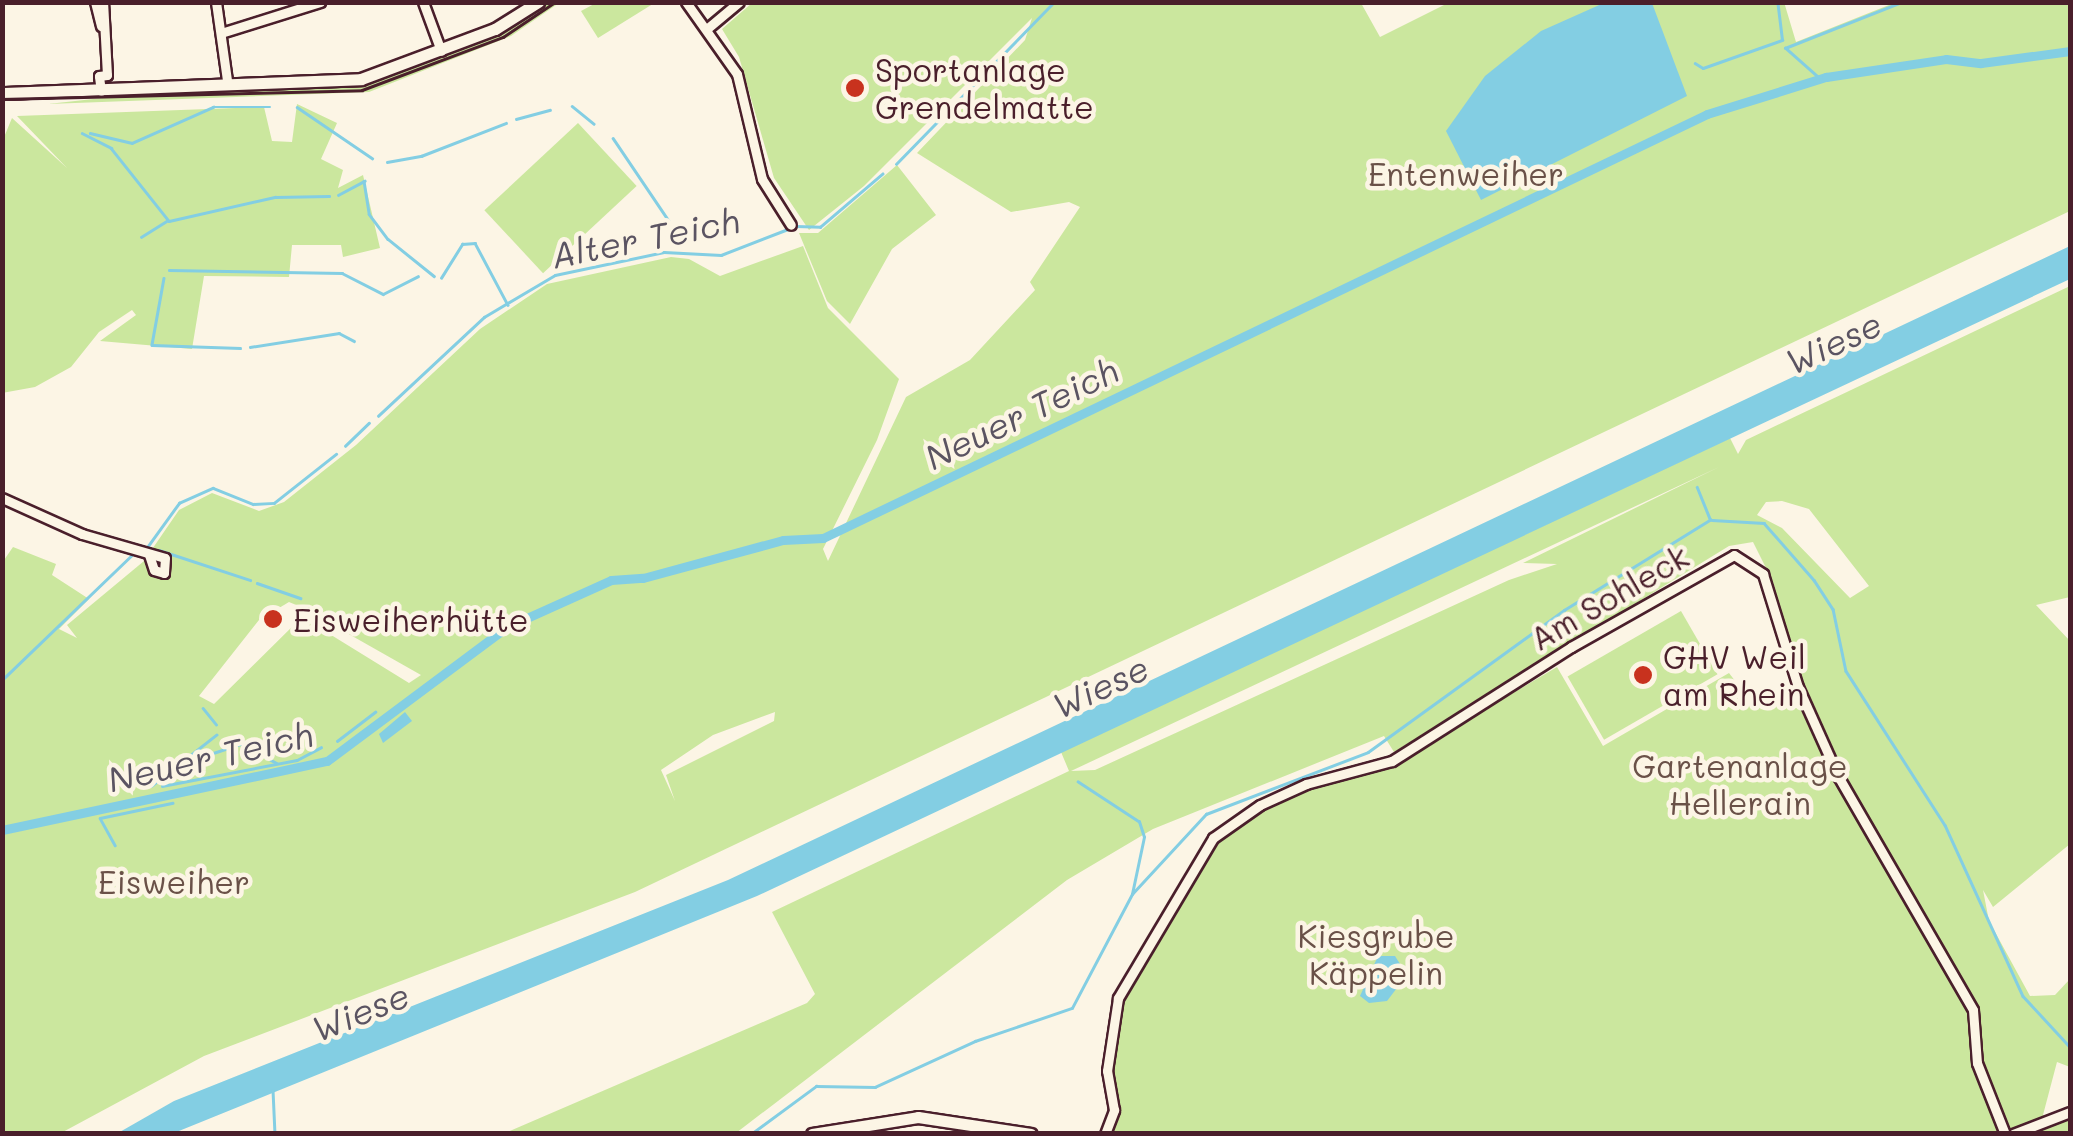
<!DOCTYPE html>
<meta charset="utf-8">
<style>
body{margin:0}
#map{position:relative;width:2073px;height:1136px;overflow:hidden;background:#fcf5e5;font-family:Mali,sans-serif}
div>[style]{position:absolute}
.green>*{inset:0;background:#cbe79e;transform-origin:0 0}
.water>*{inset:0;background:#83cee3}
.stream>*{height:2.5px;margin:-1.25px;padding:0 1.25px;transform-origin:1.25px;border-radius:1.25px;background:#83cee3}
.canal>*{height:9px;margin:-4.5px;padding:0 4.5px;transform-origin:4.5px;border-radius:4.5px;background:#83cee3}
.roads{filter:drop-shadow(2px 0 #4a1f2b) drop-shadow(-2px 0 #4a1f2b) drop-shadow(0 2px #4a1f2b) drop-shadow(0 -2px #4a1f2b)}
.minor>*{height:9px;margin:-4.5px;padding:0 4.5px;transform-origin:4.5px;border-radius:4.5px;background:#fcf5e5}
.major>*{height:11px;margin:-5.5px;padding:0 5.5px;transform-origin:5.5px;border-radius:5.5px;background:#fcf5e5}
.tram>*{height:2.5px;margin:-1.25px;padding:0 1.25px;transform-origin:1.25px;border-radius:1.25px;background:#4a1f2b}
.dots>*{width:28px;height:28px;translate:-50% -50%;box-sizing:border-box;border:5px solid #fcf5e5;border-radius:50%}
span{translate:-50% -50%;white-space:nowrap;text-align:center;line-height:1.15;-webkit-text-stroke:9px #fcf5e5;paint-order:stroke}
.poi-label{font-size:32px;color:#4a1f2b}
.left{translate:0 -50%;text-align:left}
.park-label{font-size:32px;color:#6a5148}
.street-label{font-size:32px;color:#4a1f2b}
.water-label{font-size:35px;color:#5b5462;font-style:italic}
.frame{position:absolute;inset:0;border:5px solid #4a1f2b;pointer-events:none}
</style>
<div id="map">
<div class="green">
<div style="clip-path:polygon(656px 2px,598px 38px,581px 11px,596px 3px)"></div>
<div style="clip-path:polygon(evenodd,1784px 2px,1796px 42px,1894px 3px,2070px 3px,2070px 211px,635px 892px,204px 1056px,61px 1133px,3px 1134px,2px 563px,13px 547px,56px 564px,52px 575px,89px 599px,59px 629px,77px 638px,67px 625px,144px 561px,179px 510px,212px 493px,259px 511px,284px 502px,356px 445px,480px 329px,547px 284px,671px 257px,689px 259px,720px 276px,803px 246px,828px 308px,899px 379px,877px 440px,823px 549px,828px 561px,906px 397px,970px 360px,1035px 290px,1030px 282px,1080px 207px,1069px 202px,1011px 212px,917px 153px,1025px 40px,1032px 18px,864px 186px,809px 230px,774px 178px,739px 57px,722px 29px,752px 3px,1361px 3px,1380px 37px,1448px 3px,1784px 2px,289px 602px,301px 607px,421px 675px,409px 683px,302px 617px,214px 704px,199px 696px,259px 620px,289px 602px,1784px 2px,775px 712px,774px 721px,666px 775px,675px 801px,661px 770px,713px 735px,775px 712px)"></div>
<div style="clip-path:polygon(544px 3px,559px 3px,511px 36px,369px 92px,48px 104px,229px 84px,361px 83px,508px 28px)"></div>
<div style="clip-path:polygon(297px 104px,337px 123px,321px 159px,343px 170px,338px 188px,363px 175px,380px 248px,343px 257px,341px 245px,292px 245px,289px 277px,204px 276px,192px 349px,100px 341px,136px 315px,132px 310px,99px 332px,71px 367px,35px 387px,2px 393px,2px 142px,12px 118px,67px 168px,17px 116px,264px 107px,272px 141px,292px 142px)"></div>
<div style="left:578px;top:123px;width:86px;height:128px;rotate:47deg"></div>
<div style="clip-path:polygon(897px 165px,936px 215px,892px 249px,850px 324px,827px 301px,799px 233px,818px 233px)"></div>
<div style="clip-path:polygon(evenodd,2070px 286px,2070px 597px,2036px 605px,2070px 641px,2070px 844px,1993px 907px,1983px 890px,1989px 921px,2030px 996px,2055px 995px,2070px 979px,2070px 1067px,2057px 1062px,2043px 1115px,2070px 1119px,2070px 1133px,1111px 1133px,1108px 1083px,1118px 998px,1203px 852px,1232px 821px,1306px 784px,1361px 771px,1449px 731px,1557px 667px,1603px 746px,1729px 673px,1755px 707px,1798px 687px,1807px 700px,1773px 582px,1753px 542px,1729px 546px,1394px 752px,1384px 736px,1153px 829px,1067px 880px,736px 1133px,503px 1134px,807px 1003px,815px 994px,772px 912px,1069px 771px,1061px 752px,1730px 438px,1738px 454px,1746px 440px,2070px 286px,1719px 467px,1523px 563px,1557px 564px,1509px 580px,1095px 770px,1071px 771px,1719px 467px,2070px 286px,1782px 501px,1809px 509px,1869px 586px,1850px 598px,1782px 528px,1757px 515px,1766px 502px,1782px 501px)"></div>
<div style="left:1681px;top:611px;width:73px;height:131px;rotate:60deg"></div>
</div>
<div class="water">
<div style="clip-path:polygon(1606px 2px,1652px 3px,1687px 96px,1481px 200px,1446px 131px,1485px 76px,1541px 31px)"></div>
<div style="clip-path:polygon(2070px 246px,2070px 279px,757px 896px,174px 1133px,118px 1133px,174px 1101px,728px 880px)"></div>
<div style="clip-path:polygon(405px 712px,412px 721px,383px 743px,379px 734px)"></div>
<div style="clip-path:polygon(1378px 956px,1395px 956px,1407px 975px,1387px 1001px,1369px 1003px,1360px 996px)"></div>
</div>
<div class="stream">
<div style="left:1695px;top:63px;width:9px;rotate:32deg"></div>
<div style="left:1703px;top:68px;width:84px;rotate:-19.5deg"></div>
<div style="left:1782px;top:40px;width:38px;rotate:-97deg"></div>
<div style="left:1819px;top:78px;width:45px;rotate:-138.6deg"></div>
<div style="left:1785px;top:48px;width:126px;rotate:-21.5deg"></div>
<div style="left:572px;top:106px;width:28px;rotate:39deg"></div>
<div style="left:297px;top:107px;width:91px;rotate:34.2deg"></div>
<div style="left:516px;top:119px;width:35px;rotate:-15deg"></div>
<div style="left:82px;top:133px;width:33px;rotate:27deg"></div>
<div style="left:111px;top:148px;width:93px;rotate:51.5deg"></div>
<div style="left:169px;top:221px;width:109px;rotate:-12.8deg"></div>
<div style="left:275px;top:197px;width:54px;rotate:-1.1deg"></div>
<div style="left:90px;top:133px;width:43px;rotate:13.4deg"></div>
<div style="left:132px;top:143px;width:89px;rotate:-24deg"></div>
<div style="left:213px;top:107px;width:57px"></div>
<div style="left:613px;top:138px;width:100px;rotate:56deg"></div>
<div style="left:387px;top:162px;width:35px;rotate:-10deg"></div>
<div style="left:421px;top:156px;width:91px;rotate:-21.2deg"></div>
<div style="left:896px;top:164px;width:226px;rotate:-45.7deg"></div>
<div style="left:338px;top:195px;width:30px;rotate:-28deg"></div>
<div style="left:364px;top:181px;width:33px;rotate:81deg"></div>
<div style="left:369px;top:214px;width:31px;rotate:53deg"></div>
<div style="left:388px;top:239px;width:59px;rotate:38.8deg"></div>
<div style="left:796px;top:226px;width:24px;rotate:2deg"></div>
<div style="left:820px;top:227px;width:82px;rotate:-40.5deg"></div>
<div style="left:141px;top:237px;width:31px;rotate:-32deg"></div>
<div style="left:169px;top:270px;width:173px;rotate:1deg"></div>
<div style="left:342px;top:273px;width:46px;rotate:27.1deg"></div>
<div style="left:383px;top:294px;width:39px;rotate:-27deg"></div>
<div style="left:164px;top:278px;width:68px;rotate:100.2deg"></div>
<div style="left:152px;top:345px;width:88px;rotate:2deg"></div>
<div style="left:441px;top:278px;width:40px;rotate:-58deg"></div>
<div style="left:462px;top:244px;width:13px;rotate:-4deg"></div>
<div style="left:475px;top:243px;width:70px;rotate:62deg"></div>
<div style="left:250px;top:347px;width:90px;rotate:-8.9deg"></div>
<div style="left:339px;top:333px;width:17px;rotate:28deg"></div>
<div style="left:378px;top:416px;width:145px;rotate:-43deg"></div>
<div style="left:484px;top:317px;width:82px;rotate:-30.6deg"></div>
<div style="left:555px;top:275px;width:111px;rotate:-11.9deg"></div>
<div style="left:664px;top:252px;width:57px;rotate:3deg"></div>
<div style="left:721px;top:255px;width:72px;rotate:-21.2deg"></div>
<div style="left:345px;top:446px;width:33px;rotate:-44deg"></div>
<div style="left:1712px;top:520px;width:52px;rotate:3.3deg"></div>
<div style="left:1764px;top:523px;width:76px;rotate:48.7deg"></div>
<div style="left:1814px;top:580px;width:35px;rotate:57deg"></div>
<div style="left:1833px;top:609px;width:63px;rotate:78.2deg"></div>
<div style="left:1846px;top:671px;width:183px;rotate:57.3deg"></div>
<div style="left:1945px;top:825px;width:188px;rotate:65.5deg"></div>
<div style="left:2023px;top:996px;width:69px;rotate:47.3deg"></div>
<div style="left:148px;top:546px;width:53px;rotate:-54.2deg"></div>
<div style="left:179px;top:503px;width:37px;rotate:-24deg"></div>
<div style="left:213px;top:488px;width:43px;rotate:21.8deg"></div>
<div style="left:253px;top:504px;width:21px;rotate:-3deg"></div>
<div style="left:274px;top:503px;width:79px;rotate:-38.3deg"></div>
<div style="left:159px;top:550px;width:96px;rotate:18.2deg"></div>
<div style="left:257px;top:583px;width:46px;rotate:19.2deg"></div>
<div style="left:2px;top:680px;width:180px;rotate:-43.9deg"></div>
<div style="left:203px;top:708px;width:21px;rotate:51deg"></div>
<div style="left:337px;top:741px;width:48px;rotate:-37.3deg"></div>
<div style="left:210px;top:754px;width:33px;rotate:-18deg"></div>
<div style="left:241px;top:744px;width:40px;rotate:28deg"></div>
<div style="left:193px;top:773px;width:9px;rotate:-32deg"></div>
<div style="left:151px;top:786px;width:83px;rotate:-38.1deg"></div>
<div style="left:162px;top:786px;width:137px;rotate:-10.9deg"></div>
<div style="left:297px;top:760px;width:27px;rotate:-28deg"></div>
<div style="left:100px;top:818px;width:74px;rotate:-11.8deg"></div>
<div style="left:100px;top:818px;width:31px;rotate:61deg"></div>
<div style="left:1132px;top:894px;width:109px;rotate:-47.2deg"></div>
<div style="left:1206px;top:814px;width:173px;rotate:-20.9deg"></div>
<div style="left:1368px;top:752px;width:242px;rotate:-35.9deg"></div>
<div style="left:1564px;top:610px;width:172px;rotate:-31.7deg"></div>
<div style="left:1710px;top:520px;width:35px;rotate:-112deg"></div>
<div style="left:273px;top:1090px;width:44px;rotate:87.4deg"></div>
<div style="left:751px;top:1134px;width:81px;rotate:-36.4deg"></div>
<div style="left:816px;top:1086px;width:59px;rotate:1deg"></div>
<div style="left:875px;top:1087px;width:110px;rotate:-24.7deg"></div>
<div style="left:975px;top:1041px;width:102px;rotate:-18.8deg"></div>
<div style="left:1072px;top:1008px;width:129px;rotate:-62.2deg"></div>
<div style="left:1132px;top:894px;width:58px;rotate:-78.1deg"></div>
<div style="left:1144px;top:837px;width:16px;rotate:-108deg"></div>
<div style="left:1139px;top:822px;width:73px;rotate:-146.7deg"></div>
</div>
<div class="canal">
<div style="left:2px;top:830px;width:332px;rotate:-12deg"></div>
<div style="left:327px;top:761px;width:224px;rotate:-36.7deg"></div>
<div style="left:507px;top:627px;width:114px;rotate:-24.3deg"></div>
<div style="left:611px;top:580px;width:32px;rotate:-4deg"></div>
<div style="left:643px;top:578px;width:145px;rotate:-15.2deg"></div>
<div style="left:783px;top:540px;width:40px;rotate:-2.9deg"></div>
<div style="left:823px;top:538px;width:980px;rotate:-25.62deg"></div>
<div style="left:1707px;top:114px;width:125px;rotate:-17.3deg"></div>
<div style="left:1826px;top:77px;width:121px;rotate:-8.5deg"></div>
<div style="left:1946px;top:59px;width:35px;rotate:7deg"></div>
<div style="left:1981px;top:63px;width:90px;rotate:-7.7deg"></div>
</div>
<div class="roads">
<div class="minor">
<div style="left:95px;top:2px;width:25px;rotate:76deg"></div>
<div style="left:216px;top:2px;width:79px;rotate:82deg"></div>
<div style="left:423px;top:2px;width:52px;rotate:69.8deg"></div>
<div style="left:686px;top:2px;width:88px;rotate:54.7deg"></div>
<div style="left:737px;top:74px;width:108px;rotate:76.6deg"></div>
<div style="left:762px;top:179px;width:54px;rotate:57.8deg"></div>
<div style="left:709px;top:27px;width:39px;rotate:-40deg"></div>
<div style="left:221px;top:33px;width:104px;rotate:-17.4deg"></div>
<div style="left:101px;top:91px;width:15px;rotate:-98deg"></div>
<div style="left:99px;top:76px;width:8px;rotate:-7deg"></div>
<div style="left:107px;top:75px;width:73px;rotate:-93.1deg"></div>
<div style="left:2px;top:498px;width:88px;rotate:24.2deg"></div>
<div style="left:82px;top:534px;width:86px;rotate:16.1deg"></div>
<div style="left:165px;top:558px;width:15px;rotate:94deg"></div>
<div style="left:164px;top:573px;width:10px;rotate:-163deg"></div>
<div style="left:154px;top:570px;width:16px;rotate:-108deg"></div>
<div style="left:1105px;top:1134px;width:26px;rotate:-69deg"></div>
<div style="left:1114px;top:1110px;width:40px;rotate:-100deg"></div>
<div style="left:1107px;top:1071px;width:74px;rotate:-81.4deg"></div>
<div style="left:1118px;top:998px;width:186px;rotate:-59.3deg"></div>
<div style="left:1213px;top:838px;width:57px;rotate:-35.1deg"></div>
<div style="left:1260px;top:805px;width:51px;rotate:-24.5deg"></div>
<div style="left:1306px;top:784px;width:89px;rotate:-15deg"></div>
<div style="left:1392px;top:761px;width:212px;rotate:-32.5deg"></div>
<div style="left:1571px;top:647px;width:187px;rotate:-29.4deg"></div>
<div style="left:1734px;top:555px;width:35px;rotate:33deg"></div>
<div style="left:1763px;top:574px;width:118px;rotate:72.8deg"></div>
<div style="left:1798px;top:687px;width:98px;rotate:65.8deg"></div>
<div style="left:1838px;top:776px;width:270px;rotate:60deg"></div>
<div style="left:1973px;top:1010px;width:53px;rotate:85.7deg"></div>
<div style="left:1977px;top:1063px;width:76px;rotate:68.5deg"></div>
<div style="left:2013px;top:1134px;width:61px;rotate:-21.1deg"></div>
</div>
<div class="major">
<div style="left:2px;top:93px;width:359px;rotate:-2.2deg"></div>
<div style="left:361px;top:79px;width:143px;rotate:-20.5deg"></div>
<div style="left:495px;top:29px;width:51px;rotate:-32.1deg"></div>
<div style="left:812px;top:1134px;width:107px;rotate:-9.1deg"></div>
<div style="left:918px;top:1117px;width:114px;rotate:8.6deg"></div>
</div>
</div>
<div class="tram">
<div style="left:2px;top:99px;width:360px;rotate:-1.4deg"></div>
<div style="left:362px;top:90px;width:151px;rotate:-20.6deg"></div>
<div style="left:503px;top:37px;width:63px;rotate:-33.9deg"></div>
</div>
<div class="dots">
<div style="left:855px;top:88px;background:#c8321e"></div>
<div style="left:273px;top:619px;background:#c8321e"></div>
<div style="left:1643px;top:675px;background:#c8321e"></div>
</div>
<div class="poi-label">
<span class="left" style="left:875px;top:88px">Sportanlage<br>Grendelmatte</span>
<span class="left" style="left:293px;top:619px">Eisweiherhütte</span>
<span class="left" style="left:1663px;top:675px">GHV Weil<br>am Rhein</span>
</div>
<div class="park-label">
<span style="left:1466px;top:173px">Entenweiher</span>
<span style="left:1740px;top:784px">Gartenanlage<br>Hellerain</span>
<span style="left:174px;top:881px">Eisweiher</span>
<span style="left:1376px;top:954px">Kiesgrube<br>Käppelin</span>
</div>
<div class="street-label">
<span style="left:1609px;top:597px;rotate:-30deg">Am Sohleck</span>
</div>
<div class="water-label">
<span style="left:645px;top:237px;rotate:-11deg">Alter Teich</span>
<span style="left:1833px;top:342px;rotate:-25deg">Wiese</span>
<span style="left:1021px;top:413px;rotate:-26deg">Neuer Teich</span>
<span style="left:1100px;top:686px;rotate:-25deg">Wiese</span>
<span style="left:210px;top:756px;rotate:-13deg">Neuer Teich</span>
<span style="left:360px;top:1011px;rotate:-22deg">Wiese</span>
</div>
<div class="frame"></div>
</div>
